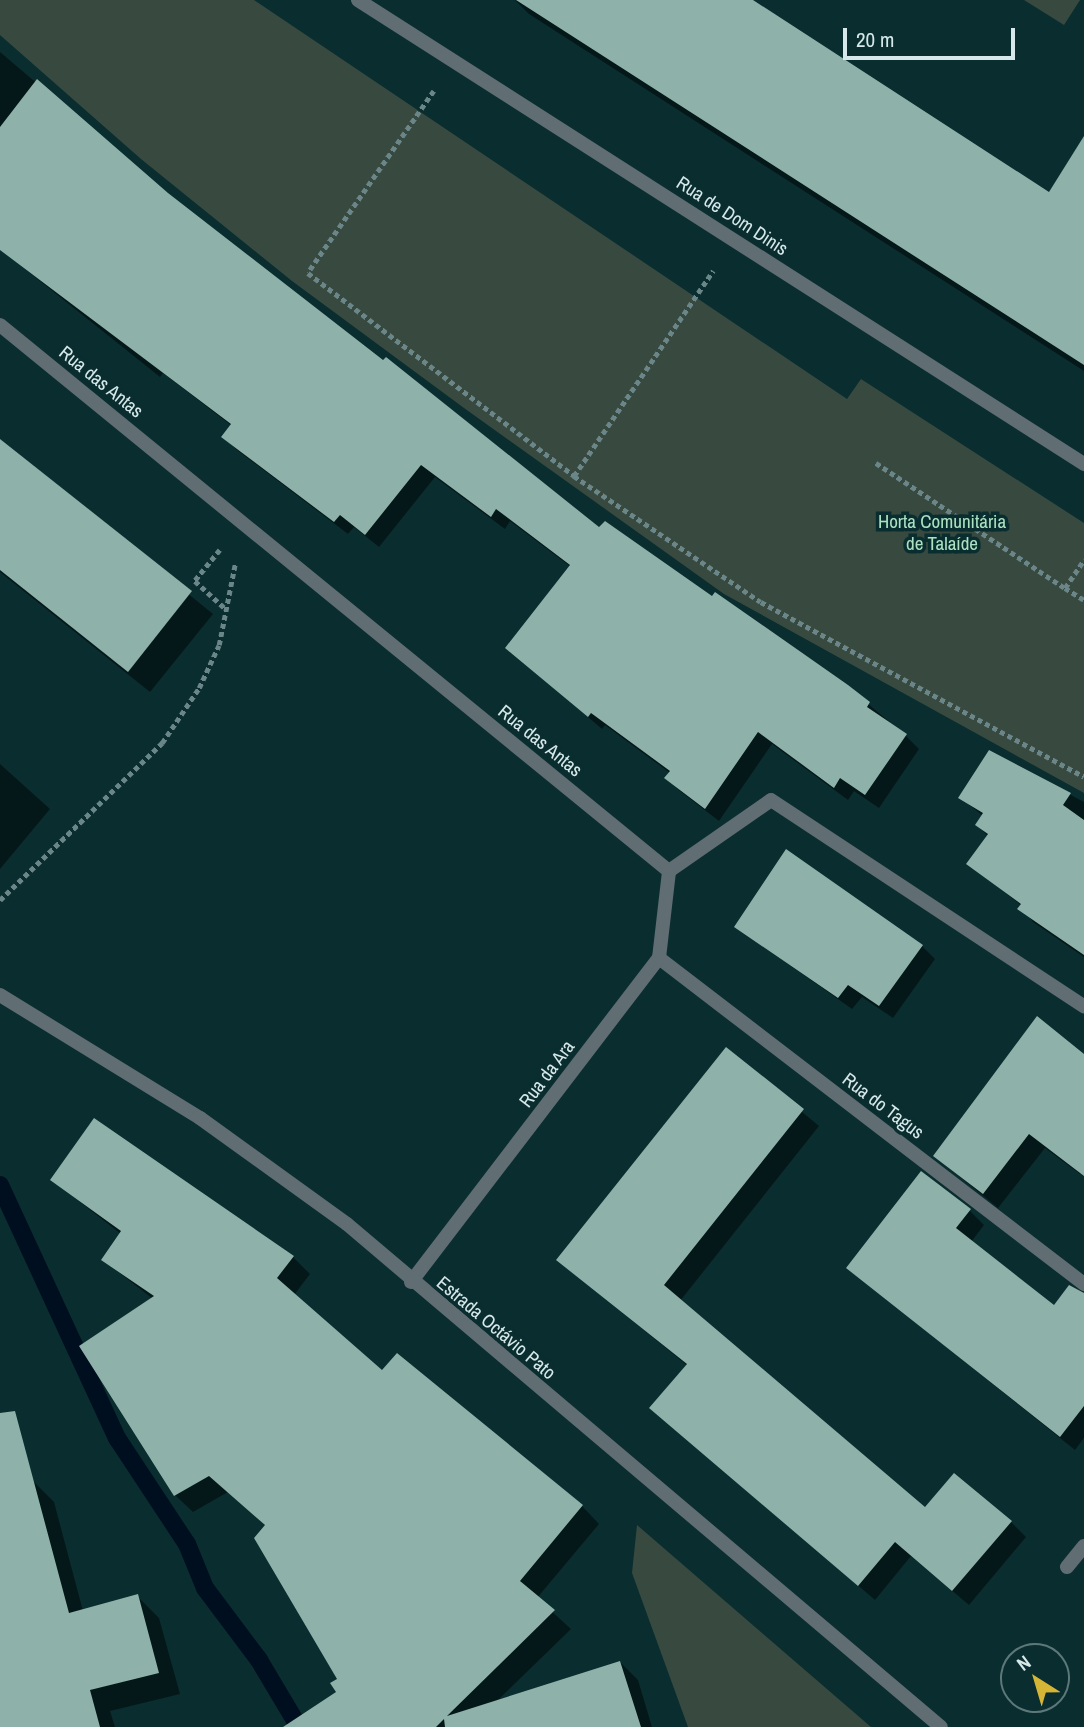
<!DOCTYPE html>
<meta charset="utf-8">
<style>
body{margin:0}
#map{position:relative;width:1084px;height:1727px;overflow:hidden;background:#0a2d2f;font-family:"Archivo Narrow",sans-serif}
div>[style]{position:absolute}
.green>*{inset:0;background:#384a3f}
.shadow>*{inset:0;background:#0007}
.stream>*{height:18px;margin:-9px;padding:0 9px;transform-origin:9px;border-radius:9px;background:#000f1f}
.building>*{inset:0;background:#8eb1a9}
.path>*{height:4.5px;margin-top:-2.25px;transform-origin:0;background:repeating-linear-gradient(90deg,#6b8688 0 5px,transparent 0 8.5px)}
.minor>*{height:14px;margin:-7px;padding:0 7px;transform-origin:7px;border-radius:7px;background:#606d72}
.tertiary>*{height:14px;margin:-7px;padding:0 7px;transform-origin:7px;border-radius:7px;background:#606d72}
span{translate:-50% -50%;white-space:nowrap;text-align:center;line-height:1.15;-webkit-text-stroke:7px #0a2d2f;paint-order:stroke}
.street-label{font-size:19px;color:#d6e8e9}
.park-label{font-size:19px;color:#abe3c2}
.north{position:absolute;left:1000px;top:1643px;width:70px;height:70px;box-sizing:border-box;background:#0a2d2f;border:2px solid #5c7879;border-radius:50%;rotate:323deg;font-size:19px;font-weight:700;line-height:28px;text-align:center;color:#d6e8e9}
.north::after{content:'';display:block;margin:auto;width:24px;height:32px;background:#d5b535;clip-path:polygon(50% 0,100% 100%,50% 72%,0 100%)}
.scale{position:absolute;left:843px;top:28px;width:172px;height:32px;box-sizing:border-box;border:4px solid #d6e8e9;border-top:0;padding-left:9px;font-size:21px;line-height:24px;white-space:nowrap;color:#d6e8e9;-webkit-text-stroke:5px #0a2d2f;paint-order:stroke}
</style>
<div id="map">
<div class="green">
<div style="clip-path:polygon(0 0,254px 0,847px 399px,861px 379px,1084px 523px,1084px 793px,724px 594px,464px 408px,292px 281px,141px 159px,0 35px)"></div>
<div style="clip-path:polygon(1024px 0,1080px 0,1064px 25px)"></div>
<div style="clip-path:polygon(637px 1525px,871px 1727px,688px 1727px,632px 1573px)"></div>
</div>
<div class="shadow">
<div style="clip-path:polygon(515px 0,749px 0,1050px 194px,1084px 165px,1084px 371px,529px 14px)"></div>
<div style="clip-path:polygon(0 52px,167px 194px,600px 529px,847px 686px,906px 736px,919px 749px,879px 808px,854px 791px,848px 800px,772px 744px,719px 821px,680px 791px,666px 778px,670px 773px,605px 725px,602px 729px,507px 648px,571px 567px,510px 521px,505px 529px,435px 477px,379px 547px,354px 527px,348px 534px,237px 450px,224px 437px,232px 426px,163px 373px,160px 377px,0 249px)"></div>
<div style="clip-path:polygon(0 441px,213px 614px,150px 692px,0 572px)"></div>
<div style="clip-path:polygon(990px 752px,1084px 802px,1084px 957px,1033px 922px,1022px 906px,969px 864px,988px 836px,977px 825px,983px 816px,960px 797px)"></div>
<div style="clip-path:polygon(0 764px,50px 809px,0 869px)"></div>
<div style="clip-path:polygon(736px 927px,922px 946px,935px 959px,893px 1018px,862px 997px,852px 1009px)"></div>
<div style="clip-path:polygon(726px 1049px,819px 1126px,680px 1301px,925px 1510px,1011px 1522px,1026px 1537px,969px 1605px,911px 1556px,875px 1600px,652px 1408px,688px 1366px,558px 1260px)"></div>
<div style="clip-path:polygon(1084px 1056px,1084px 1168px,1080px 1174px,1045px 1148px,998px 1208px,935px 1156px)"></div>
<div style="clip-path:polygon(52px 1180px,293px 1257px,310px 1274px,294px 1295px,382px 1372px,582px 1506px,599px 1524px,537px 1598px,571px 1629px,496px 1702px,620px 1662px,638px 1680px,652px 1727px,361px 1727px,266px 1526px,228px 1492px,193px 1512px,175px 1495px,153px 1299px,103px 1260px,121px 1234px)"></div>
<div style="clip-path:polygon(970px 1211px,984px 1225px,971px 1242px,1054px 1307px,1084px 1294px,1084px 1438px,1075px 1450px,848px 1268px)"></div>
<div style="clip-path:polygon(33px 1481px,54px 1502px,83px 1611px,137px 1596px,159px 1618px,180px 1694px,110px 1711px,115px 1727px,0 1727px,0 1490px)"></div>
</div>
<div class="stream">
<div style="left:0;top:1185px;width:279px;rotate:65.2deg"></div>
<div style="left:117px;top:1438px;width:127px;rotate:56.6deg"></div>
<div style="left:187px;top:1544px;width:48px;rotate:67.8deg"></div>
<div style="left:205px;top:1588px;width:90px;rotate:53.1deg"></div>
<div style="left:259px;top:1660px;width:78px;rotate:59.2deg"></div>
</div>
<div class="building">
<div style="clip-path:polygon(516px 0,753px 0,1049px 192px,1084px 136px,1084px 365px)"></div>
<div style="clip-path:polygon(37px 79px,168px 193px,383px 360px,386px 357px,599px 527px,605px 521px,712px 596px,715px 592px,848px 685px,870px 702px,867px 707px,907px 734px,865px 795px,840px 778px,834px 788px,758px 732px,705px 809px,664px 778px,670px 771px,591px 713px,588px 717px,505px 648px,570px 565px,496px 509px,491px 517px,421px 465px,365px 535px,340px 515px,334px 522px,221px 437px,231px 424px,0 250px,0 127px)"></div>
<div style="clip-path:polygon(0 439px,192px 591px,128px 672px,0 570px)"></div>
<div style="clip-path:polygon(989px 750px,1071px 793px,1063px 805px,1084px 820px,1084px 955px,1017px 909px,1021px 904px,966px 864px,988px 834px,975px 825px,983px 813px,958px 798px)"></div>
<div style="clip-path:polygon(786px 849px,923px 945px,879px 1006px,848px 985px,838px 998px,734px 927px)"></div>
<div style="clip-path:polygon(1037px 1016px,1084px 1054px,1084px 1176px,1029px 1134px,983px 1194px,933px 1156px)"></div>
<div style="clip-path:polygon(726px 1047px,804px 1109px,664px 1285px,925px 1507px,954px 1473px,1012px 1521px,952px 1591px,895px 1542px,858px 1586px,649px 1408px,687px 1364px,556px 1260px)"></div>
<div style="clip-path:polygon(94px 1118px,294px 1256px,277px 1278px,382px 1370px,397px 1353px,583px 1505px,520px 1581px,555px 1610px,447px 1716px,620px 1661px,641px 1727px,445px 1727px,444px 1719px,436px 1727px,283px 1727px,336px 1692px,330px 1683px,337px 1679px,254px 1538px,265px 1525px,209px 1476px,174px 1496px,79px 1346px,154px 1296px,101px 1260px,121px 1231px,50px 1180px)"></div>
<div style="clip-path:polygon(921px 1171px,971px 1209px,956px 1228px,1054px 1305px,1069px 1285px,1084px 1293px,1084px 1406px,1060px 1437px,846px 1268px)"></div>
<div style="clip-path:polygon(15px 1411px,69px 1613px,138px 1594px,159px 1673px,90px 1690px,100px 1727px,0 1727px,0 1413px)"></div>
</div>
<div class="path">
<div style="left:434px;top:91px;width:221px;rotate:124.7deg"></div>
<div style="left:308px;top:273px;width:335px;rotate:37.3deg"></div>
<div style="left:574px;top:476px;width:225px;rotate:34deg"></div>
<div style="left:761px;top:602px;width:367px;rotate:28.4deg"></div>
<div style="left:876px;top:463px;width:227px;rotate:33.5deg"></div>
<div style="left:1065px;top:588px;width:34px;rotate:-56deg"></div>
<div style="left:574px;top:476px;width:248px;rotate:-55.9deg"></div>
<div style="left:220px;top:550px;width:40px;rotate:129deg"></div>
<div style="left:195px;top:581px;width:43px;rotate:42.2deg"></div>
<div style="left:1065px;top:588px;width:22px;rotate:32deg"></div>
<div style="left:0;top:900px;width:226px;rotate:-44.1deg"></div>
<div style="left:162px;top:743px;width:66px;rotate:-56.1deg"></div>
<div style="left:199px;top:688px;width:47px;rotate:-65.1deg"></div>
<div style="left:219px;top:645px;width:83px;rotate:-78.8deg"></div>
</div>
<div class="minor">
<div style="left:358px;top:0;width:862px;rotate:32.58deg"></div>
<div style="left:0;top:325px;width:864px;rotate:39.22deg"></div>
<div style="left:669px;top:871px;width:124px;rotate:-34.8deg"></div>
<div style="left:771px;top:800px;width:375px;rotate:33.4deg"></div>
<div style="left:659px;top:958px;width:536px;rotate:37.49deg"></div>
<div style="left:411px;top:1282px;width:408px;rotate:-52.6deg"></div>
<div style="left:659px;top:958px;width:88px;rotate:-83.4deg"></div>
<div style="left:1067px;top:1567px;width:27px;rotate:-51deg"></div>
</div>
<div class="tertiary">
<div style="left:0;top:995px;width:235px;rotate:31.6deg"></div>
<div style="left:200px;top:1118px;width:181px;rotate:35.8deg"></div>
<div style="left:347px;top:1224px;width:778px;rotate:40.26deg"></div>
</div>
<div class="street-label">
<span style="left:732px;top:216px;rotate:33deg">Rua de Dom Dinis</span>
<span style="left:101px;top:382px;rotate:39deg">Rua das Antas</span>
<span style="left:540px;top:741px;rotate:39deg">Rua das Antas</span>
<span style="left:547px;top:1074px;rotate:-53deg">Rua da Ara</span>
<span style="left:883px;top:1106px;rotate:37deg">Rua do Tagus</span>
<span style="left:496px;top:1328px;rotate:40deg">Estrada Octávio Pato</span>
</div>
<div class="park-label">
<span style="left:942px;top:533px">Horta Comunitária<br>de Talaíde</span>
</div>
<div class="north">N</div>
<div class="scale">20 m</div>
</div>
